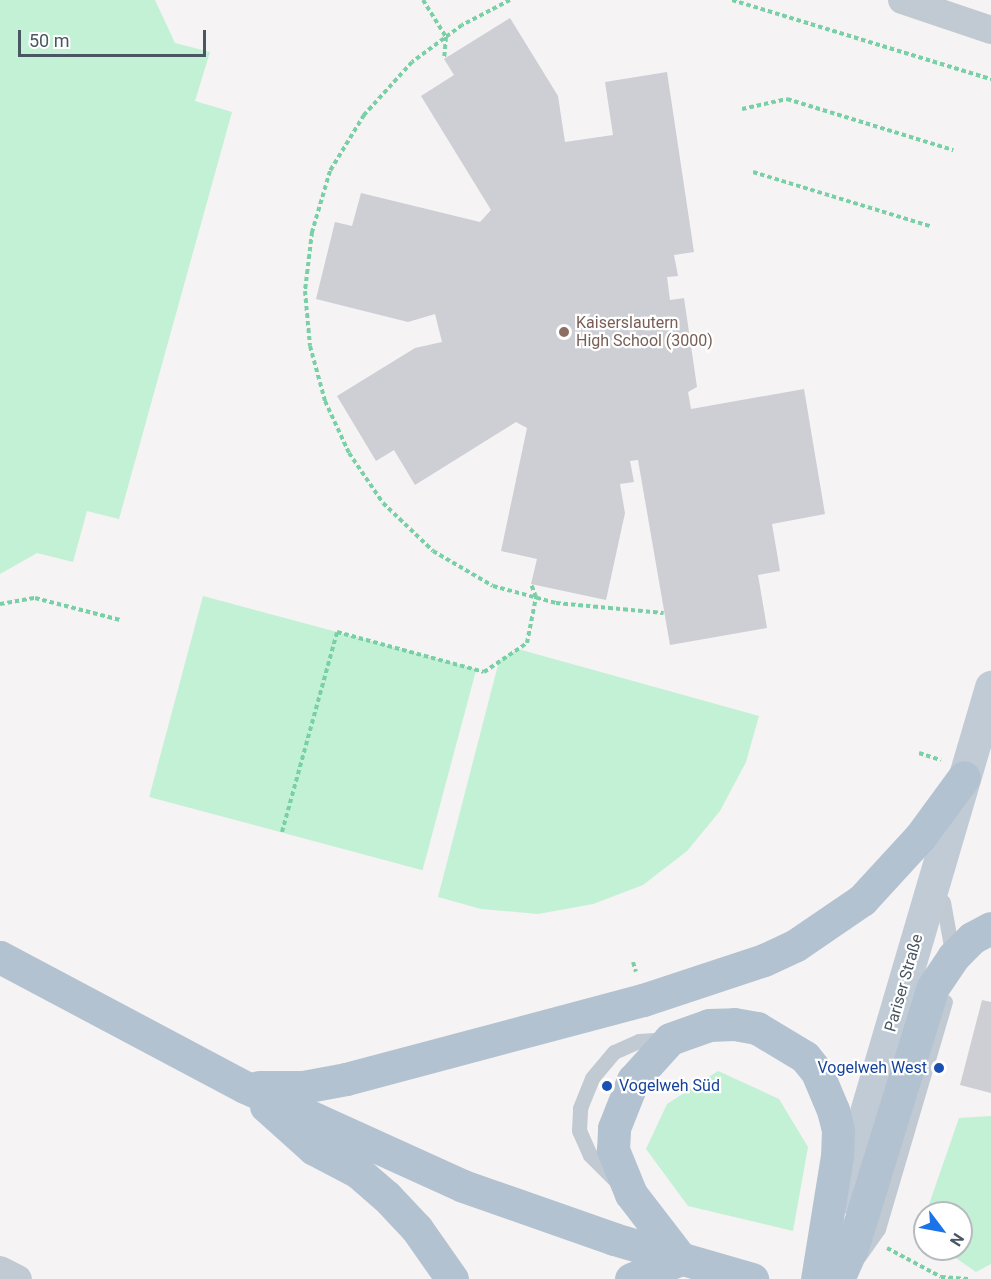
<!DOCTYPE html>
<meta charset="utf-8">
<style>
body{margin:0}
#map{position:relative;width:991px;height:1279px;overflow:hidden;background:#f5f3f3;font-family:Roboto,sans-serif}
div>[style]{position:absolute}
.green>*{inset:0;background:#c3f1d5;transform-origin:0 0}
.building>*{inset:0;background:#cdcfd5}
.path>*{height:4px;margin-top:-2px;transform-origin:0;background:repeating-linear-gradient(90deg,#7ad0a6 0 4.5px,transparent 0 7.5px)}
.service>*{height:15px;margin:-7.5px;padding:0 7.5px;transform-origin:7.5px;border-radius:7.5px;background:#c1cad2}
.minor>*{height:28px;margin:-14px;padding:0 14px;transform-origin:14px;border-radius:14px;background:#c1cad2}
.secondary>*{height:33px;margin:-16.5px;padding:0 16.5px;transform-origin:16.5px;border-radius:16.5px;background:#c1cbd6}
.primary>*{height:33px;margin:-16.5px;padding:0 16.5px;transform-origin:16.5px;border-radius:16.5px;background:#b3c2d1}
.dots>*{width:16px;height:16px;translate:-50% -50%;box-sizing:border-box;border:3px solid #fff;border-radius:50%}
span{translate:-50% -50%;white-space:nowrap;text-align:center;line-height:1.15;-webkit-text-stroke:4.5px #fff;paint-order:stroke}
.education-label{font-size:16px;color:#785e54}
.left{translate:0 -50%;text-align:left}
.street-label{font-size:16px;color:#4a5661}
.transit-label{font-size:16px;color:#164399}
.right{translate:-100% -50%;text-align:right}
.north{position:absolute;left:913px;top:1201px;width:60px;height:60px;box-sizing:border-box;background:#fff;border:2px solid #b7bbc0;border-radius:50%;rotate:122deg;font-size:16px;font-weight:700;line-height:24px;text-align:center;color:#4a5661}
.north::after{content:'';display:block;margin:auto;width:21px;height:27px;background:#1a73e8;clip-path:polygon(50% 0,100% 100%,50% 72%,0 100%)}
.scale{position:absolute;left:18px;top:30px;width:188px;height:27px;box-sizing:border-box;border:3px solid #4a5661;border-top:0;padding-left:8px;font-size:18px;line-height:21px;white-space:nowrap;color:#4a5661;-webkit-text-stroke:4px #fff;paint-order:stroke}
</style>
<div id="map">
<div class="green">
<div style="clip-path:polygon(0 0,155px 0,175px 43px,210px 52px,195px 101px,232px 112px,119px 519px,87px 511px,73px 562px,37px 553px,0 574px)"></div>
<div style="left:203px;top:596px;width:283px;height:208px;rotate:15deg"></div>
<div style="clip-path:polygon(518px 649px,759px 716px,746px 762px,720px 811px,687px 851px,643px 885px,593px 904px,538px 914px,481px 909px,438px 897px,499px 661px)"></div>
<div style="clip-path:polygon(718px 1071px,779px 1099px,808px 1147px,793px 1231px,688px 1206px,646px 1149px,667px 1104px)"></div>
<div style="clip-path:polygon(991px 1116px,991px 1264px,976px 1272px,943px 1249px,961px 1249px,961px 1213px,926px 1213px,959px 1118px)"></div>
</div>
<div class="building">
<div style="clip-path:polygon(510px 18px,558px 96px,565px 142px,613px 135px,605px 82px,667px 72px,694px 252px,674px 255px,678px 276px,667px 277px,670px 300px,684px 298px,697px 387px,688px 392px,691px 409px,804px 389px,825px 514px,772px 524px,780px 571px,758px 575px,767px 628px,670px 645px,638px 460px,630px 461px,634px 482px,620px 484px,625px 513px,606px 600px,531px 584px,537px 559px,501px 551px,527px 428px,516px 422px,415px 485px,394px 450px,376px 461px,337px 396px,415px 348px,442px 342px,435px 314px,408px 322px,316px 299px,335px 222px,352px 226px,361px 193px,480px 222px,491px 210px,421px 96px,454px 75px,444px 59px)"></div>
<div style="clip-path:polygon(982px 1000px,991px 1002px,991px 1093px,960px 1085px)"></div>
</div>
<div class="path">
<div style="left:423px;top:0;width:44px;rotate:58.1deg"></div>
<div style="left:446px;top:37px;width:22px;rotate:95deg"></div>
<div style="left:510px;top:0;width:54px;rotate:152.5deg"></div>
<div style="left:462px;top:25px;width:62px;rotate:143.5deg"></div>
<div style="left:412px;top:62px;width:72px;rotate:132.2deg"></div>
<div style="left:364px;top:115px;width:66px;rotate:121.3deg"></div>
<div style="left:330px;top:171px;width:64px;rotate:106.4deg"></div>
<div style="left:312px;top:232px;width:59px;rotate:96.8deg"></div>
<div style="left:305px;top:291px;width:55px;rotate:84.8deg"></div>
<div style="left:310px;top:346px;width:57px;rotate:74.7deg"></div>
<div style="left:325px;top:401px;width:57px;rotate:65.2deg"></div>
<div style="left:349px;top:453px;width:60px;rotate:55.8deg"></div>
<div style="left:383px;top:503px;width:69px;rotate:43.8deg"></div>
<div style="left:433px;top:551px;width:69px;rotate:30.3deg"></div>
<div style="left:493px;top:586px;width:65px;rotate:15.1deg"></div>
<div style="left:556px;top:603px;width:108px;rotate:5.3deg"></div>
<div style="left:732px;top:0;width:271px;rotate:17deg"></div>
<div style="left:742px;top:109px;width:46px;rotate:-12.5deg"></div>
<div style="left:787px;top:99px;width:174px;rotate:17.1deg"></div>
<div style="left:753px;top:172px;width:185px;rotate:17deg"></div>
<div style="left:0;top:604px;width:36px;rotate:-10deg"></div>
<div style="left:35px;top:598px;width:88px;rotate:14.5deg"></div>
<div style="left:919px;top:753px;width:23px;rotate:18deg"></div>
<div style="left:282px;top:832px;width:207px;rotate:-74.6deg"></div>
<div style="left:337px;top:632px;width:152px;rotate:15.2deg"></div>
<div style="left:484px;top:672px;width:52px;rotate:-34deg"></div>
<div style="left:527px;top:643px;width:47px;rotate:-78.9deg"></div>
<div style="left:536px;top:597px;width:14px;rotate:-111deg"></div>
<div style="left:633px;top:962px;width:10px;rotate:73deg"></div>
<div style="left:887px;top:1248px;width:61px;rotate:28.2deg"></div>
<div style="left:941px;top:1277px;width:27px;rotate:4deg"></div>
</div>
<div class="service">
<div style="left:943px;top:902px;width:56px;rotate:79.7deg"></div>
<div style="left:618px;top:1183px;width:40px;rotate:-135deg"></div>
<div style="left:590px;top:1155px;width:27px;rotate:-114deg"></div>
<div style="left:579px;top:1130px;width:22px;rotate:-87deg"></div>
<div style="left:580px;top:1108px;width:32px;rotate:-68deg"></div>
<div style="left:592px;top:1078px;width:34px;rotate:-50deg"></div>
<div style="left:614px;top:1052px;width:27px;rotate:-24deg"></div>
<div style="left:639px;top:1041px;width:27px;rotate:-4deg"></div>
<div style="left:859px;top:1256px;width:33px;rotate:-55deg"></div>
<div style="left:878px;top:1229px;width:237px;rotate:-73.6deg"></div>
</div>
<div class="minor">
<div style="left:902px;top:0;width:94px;rotate:18.6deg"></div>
<div style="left:0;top:1270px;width:20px;rotate:27deg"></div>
</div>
<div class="secondary">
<div style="left:841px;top:1197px;width:532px;rotate:-73.61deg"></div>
</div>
<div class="primary">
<div style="left:0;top:957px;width:277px;rotate:28deg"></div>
<div style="left:245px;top:1087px;width:239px;rotate:24.4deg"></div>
<div style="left:463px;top:1186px;width:160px;rotate:19.3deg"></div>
<div style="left:614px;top:1239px;width:144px;rotate:16.2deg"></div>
<div style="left:259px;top:1087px;width:44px"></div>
<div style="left:303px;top:1087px;width:44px;rotate:-10.5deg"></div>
<div style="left:346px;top:1079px;width:307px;rotate:-14.9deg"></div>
<div style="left:643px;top:1000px;width:127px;rotate:-18.3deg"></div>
<div style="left:764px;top:960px;width:35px;rotate:-25deg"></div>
<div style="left:796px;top:945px;width:80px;rotate:-34.3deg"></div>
<div style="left:862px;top:900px;width:86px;rotate:-47.4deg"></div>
<div style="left:920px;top:837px;width:74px;rotate:-53.7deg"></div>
<div style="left:266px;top:1106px;width:64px;rotate:41.9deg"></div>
<div style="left:314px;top:1149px;width:50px;rotate:27.6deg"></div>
<div style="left:358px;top:1172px;width:37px;rotate:41deg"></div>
<div style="left:386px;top:1196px;width:45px;rotate:46.8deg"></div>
<div style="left:417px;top:1229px;width:61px;rotate:55deg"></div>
<div style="left:681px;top:1259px;width:82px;rotate:-127.6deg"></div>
<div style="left:631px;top:1194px;width:48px;rotate:-112.2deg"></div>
<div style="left:613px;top:1150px;width:22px;rotate:-87deg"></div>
<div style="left:614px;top:1128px;width:52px;rotate:-68.4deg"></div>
<div style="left:633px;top:1080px;width:55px;rotate:-47.9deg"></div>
<div style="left:670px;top:1039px;width:41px;rotate:-19.7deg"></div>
<div style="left:709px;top:1025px;width:25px;rotate:-2deg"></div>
<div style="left:734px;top:1024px;width:23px;rotate:10deg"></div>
<div style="left:757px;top:1028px;width:56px;rotate:31.1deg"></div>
<div style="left:805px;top:1057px;width:19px;rotate:51deg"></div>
<div style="left:817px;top:1072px;width:41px;rotate:67.2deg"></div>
<div style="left:833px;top:1110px;width:21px;rotate:76deg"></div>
<div style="left:838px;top:1130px;width:26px;rotate:92deg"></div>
<div style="left:837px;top:1156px;width:125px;rotate:99.2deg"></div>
<div style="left:631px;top:1279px;width:54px;rotate:-21.8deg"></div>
<div style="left:838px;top:1279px;width:34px;rotate:-66deg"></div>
<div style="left:852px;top:1248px;width:273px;rotate:-72.8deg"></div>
<div style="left:933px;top:987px;width:36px;rotate:-56deg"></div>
<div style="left:953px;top:957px;width:27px;rotate:-45deg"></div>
<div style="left:972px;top:938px;width:21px;rotate:-28deg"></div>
</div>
<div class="dots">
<div style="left:564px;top:332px;background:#8d6e63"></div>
<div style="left:939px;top:1068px;background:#1a4fb4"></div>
<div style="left:607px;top:1086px;background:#1a4fb4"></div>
</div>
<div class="education-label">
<span class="left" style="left:576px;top:332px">Kaiserslautern<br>High School (3000)</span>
</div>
<div class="street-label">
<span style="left:904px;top:983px;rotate:-74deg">Pariser Straße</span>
</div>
<div class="transit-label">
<span class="right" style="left:927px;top:1068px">Vogelweh West</span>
<span class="left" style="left:619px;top:1086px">Vogelweh Süd</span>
</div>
<div class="north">N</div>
<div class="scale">50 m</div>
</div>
